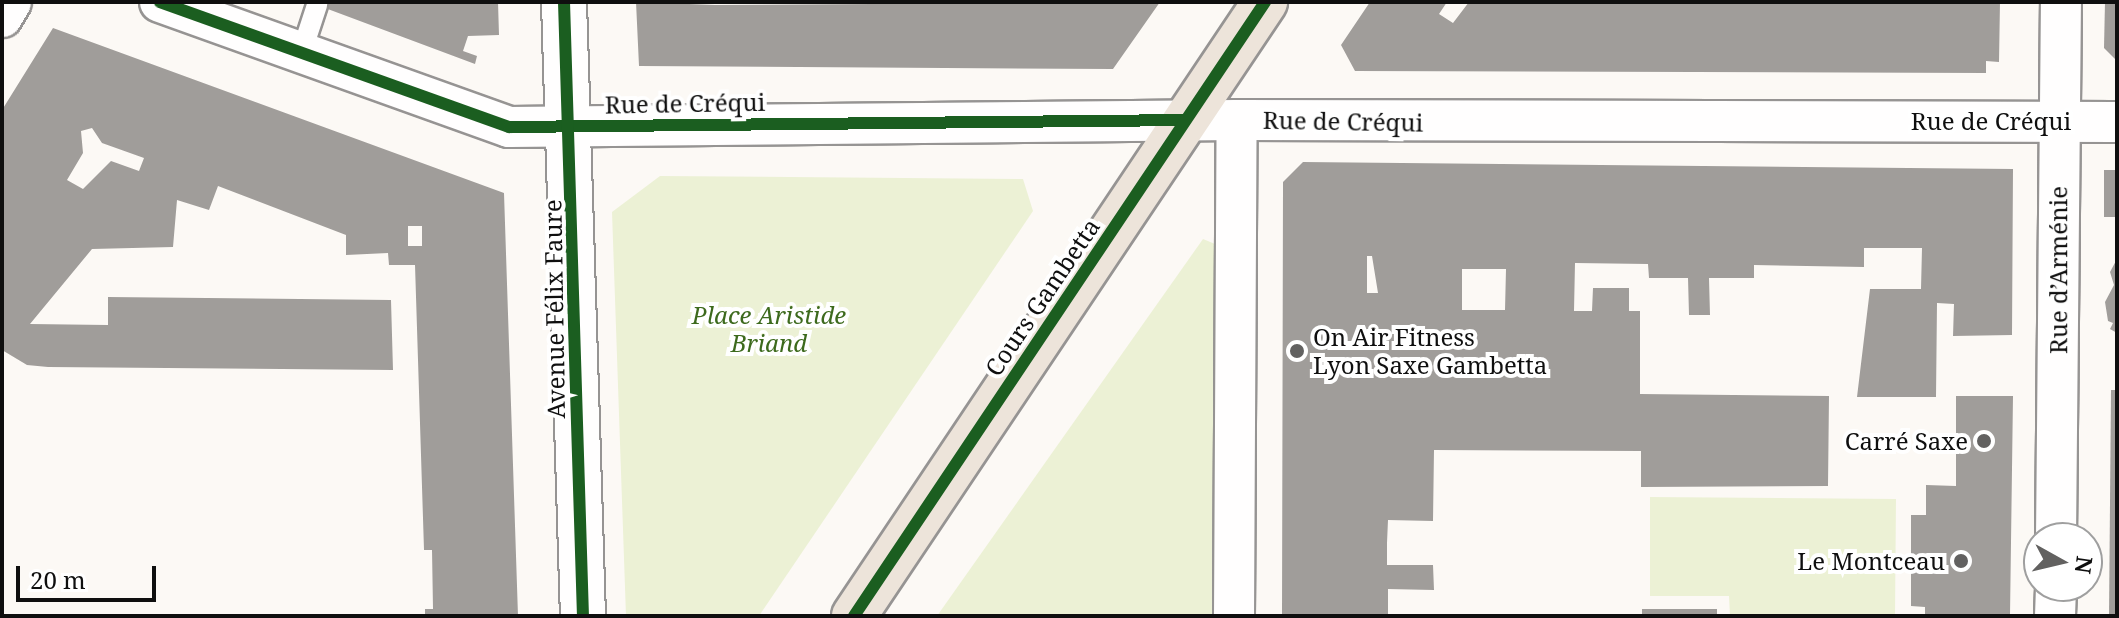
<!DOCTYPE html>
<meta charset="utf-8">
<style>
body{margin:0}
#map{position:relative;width:2119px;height:618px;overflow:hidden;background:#fcf9f5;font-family:"Noto Serif",serif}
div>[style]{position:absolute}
.green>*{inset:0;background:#ecf1d5}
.building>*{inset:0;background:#a09d9a;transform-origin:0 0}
.roads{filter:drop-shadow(2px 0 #969493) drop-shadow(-2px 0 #969493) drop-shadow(0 2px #969493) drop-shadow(0 -2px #969493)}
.service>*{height:20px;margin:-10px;padding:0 10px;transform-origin:10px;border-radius:10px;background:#fffefe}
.minor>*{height:40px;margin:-20px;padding:0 20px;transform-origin:20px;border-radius:20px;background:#fffefe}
.tertiary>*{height:44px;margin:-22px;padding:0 22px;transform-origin:22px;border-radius:22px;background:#fffefe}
.primary>*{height:44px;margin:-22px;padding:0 22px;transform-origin:22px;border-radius:22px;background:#ede4da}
.cycleway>*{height:12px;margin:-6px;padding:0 6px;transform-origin:6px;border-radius:6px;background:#1b5e20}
.dots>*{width:22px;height:22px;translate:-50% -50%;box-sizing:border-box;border:4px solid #fff;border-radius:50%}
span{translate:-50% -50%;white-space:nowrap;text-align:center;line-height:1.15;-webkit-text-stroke:8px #fff;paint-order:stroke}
.street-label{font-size:24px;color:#0f0f0f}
.park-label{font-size:24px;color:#3d6a1d;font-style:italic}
.poi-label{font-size:24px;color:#0f0f0f}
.left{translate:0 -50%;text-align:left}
.right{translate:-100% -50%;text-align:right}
.frame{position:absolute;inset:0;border:4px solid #0f0f0f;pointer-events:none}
.north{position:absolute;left:2023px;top:522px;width:80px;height:80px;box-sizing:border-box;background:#fff;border:2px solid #9f9f9f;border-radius:50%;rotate:98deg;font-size:22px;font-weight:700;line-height:32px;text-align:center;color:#0f0f0f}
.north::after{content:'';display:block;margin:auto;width:28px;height:36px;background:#626160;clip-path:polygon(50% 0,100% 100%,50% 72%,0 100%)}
.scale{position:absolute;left:16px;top:566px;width:140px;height:36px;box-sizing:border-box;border:4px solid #0f0f0f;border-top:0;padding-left:10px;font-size:24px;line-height:28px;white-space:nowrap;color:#0f0f0f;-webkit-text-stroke:6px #fff;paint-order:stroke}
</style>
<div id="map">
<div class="green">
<div style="clip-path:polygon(660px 176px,1023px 179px,1033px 211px,759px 616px,626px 616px,612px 212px)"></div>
<div style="clip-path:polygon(1203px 239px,1215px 244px,1214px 616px,937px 616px)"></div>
<div style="clip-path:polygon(1650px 497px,1896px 499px,1895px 616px,1730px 616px,1729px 596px,1650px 596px)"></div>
</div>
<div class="building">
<div style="clip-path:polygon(309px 2px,498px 2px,499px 35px,468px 36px,463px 51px,477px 56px,475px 64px)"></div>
<div style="clip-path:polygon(636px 2px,715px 5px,1160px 2px,1113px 69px,639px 66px)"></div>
<div style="clip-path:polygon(1370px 2px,1447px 2px,1439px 14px,1453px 23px,1469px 2px,2000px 2px,1999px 62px,1986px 61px,1986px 73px,1355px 71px,1341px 45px)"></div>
<div style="clip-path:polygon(2105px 2px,2117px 2px,2117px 61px,2104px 48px)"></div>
<div style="clip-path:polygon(evenodd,53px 28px,504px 193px,518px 616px,425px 616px,425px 609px,433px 609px,432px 550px,424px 550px,415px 265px,389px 265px,388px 253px,346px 255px,346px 235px,218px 186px,209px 210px,177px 200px,173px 247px,92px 249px,30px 324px,108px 325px,108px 297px,391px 300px,393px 370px,48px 367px,27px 365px,2px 350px,2px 110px,53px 28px,92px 128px,102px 143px,144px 158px,139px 171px,111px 161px,83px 189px,67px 180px,83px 153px,81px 131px,92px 128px,53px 28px,408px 226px,422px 226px,422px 246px,408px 246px,408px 226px)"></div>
<div style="clip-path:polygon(evenodd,1303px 162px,2013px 169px,2012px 335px,1953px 336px,1954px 304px,1937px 303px,1936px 397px,1857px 397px,1870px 289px,1921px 289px,1922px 248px,1864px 248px,1864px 267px,1754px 265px,1754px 278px,1709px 278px,1710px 315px,1689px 315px,1688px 278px,1649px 278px,1648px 264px,1575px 263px,1574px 311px,1592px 311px,1593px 288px,1629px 288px,1629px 311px,1640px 311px,1640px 394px,1829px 396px,1828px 486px,1641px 487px,1641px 451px,1434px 450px,1433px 521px,1388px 520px,1387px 543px,1387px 565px,1433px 565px,1434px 590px,1388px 589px,1388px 616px,1282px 616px,1283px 182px,1303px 162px,1367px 256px,1372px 256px,1378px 293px,1367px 293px,1367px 256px,1303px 162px,1462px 269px,1506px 269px,1505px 310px,1462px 310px,1462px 269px)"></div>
<div style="left:2104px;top:170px;width:13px;height:47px"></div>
<div style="clip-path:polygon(2117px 259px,2117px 333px,2110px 329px,2113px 323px,2108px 321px,2105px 302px,2114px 285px,2110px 272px)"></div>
<div style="clip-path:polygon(2111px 390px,2117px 390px,2117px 616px,2109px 616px)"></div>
<div style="clip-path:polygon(1956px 396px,2013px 396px,2010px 616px,1925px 616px,1925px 607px,1911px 606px,1911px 515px,1926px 515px,1926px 485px,1956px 486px)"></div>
<div style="left:1642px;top:609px;width:75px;height:7px"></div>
</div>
<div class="roads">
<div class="service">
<div style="left:301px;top:54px;width:52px;rotate:-71.9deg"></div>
</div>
<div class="minor">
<div style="left:160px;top:2px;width:371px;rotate:19.7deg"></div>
<div style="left:509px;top:127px;width:728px;rotate:-0.55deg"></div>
<div style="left:1237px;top:120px;width:880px;rotate:0.13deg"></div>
<div style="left:2px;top:17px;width:17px;rotate:-59deg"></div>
<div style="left:2056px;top:538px;width:536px;rotate:-89.47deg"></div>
<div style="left:1234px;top:616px;width:496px;rotate:-89.7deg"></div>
<div style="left:2055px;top:616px;width:30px;rotate:-88deg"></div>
</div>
<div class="tertiary">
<div style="left:564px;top:2px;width:614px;rotate:88.23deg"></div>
</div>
<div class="primary">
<div style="left:854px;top:616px;width:739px;rotate:-56.2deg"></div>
</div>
</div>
<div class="cycleway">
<div style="left:160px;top:2px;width:371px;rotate:19.7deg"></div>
<div style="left:509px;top:127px;width:676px;rotate:-0.59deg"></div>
<div style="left:564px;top:2px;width:614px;rotate:88.23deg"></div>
<div style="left:854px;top:616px;width:739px;rotate:-56.2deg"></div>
</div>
<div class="dots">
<div style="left:1297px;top:351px;background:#626160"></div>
<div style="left:1984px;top:441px;background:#626160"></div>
<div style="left:1961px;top:561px;background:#626160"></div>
</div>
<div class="street-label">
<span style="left:685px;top:103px;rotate:-1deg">Rue de Créqui</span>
<span style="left:1343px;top:121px;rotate:1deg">Rue de Créqui</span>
<span style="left:1991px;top:121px">Rue de Créqui</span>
<span style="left:2058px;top:270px;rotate:-90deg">Rue d’Arménie</span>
<span style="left:1042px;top:297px;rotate:-56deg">Cours Gambetta</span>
<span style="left:554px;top:309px;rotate:-91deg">Avenue Félix Faure</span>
</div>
<div class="park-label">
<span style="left:769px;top:329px">Place Aristide<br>Briand</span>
</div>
<div class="poi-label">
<span class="left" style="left:1313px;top:351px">On Air Fitness<br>Lyon Saxe Gambetta</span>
<span class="right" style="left:1968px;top:441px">Carré Saxe</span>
<span class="right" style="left:1945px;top:561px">Le Montceau</span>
</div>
<div class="frame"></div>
<div class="north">N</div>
<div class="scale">20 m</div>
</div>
